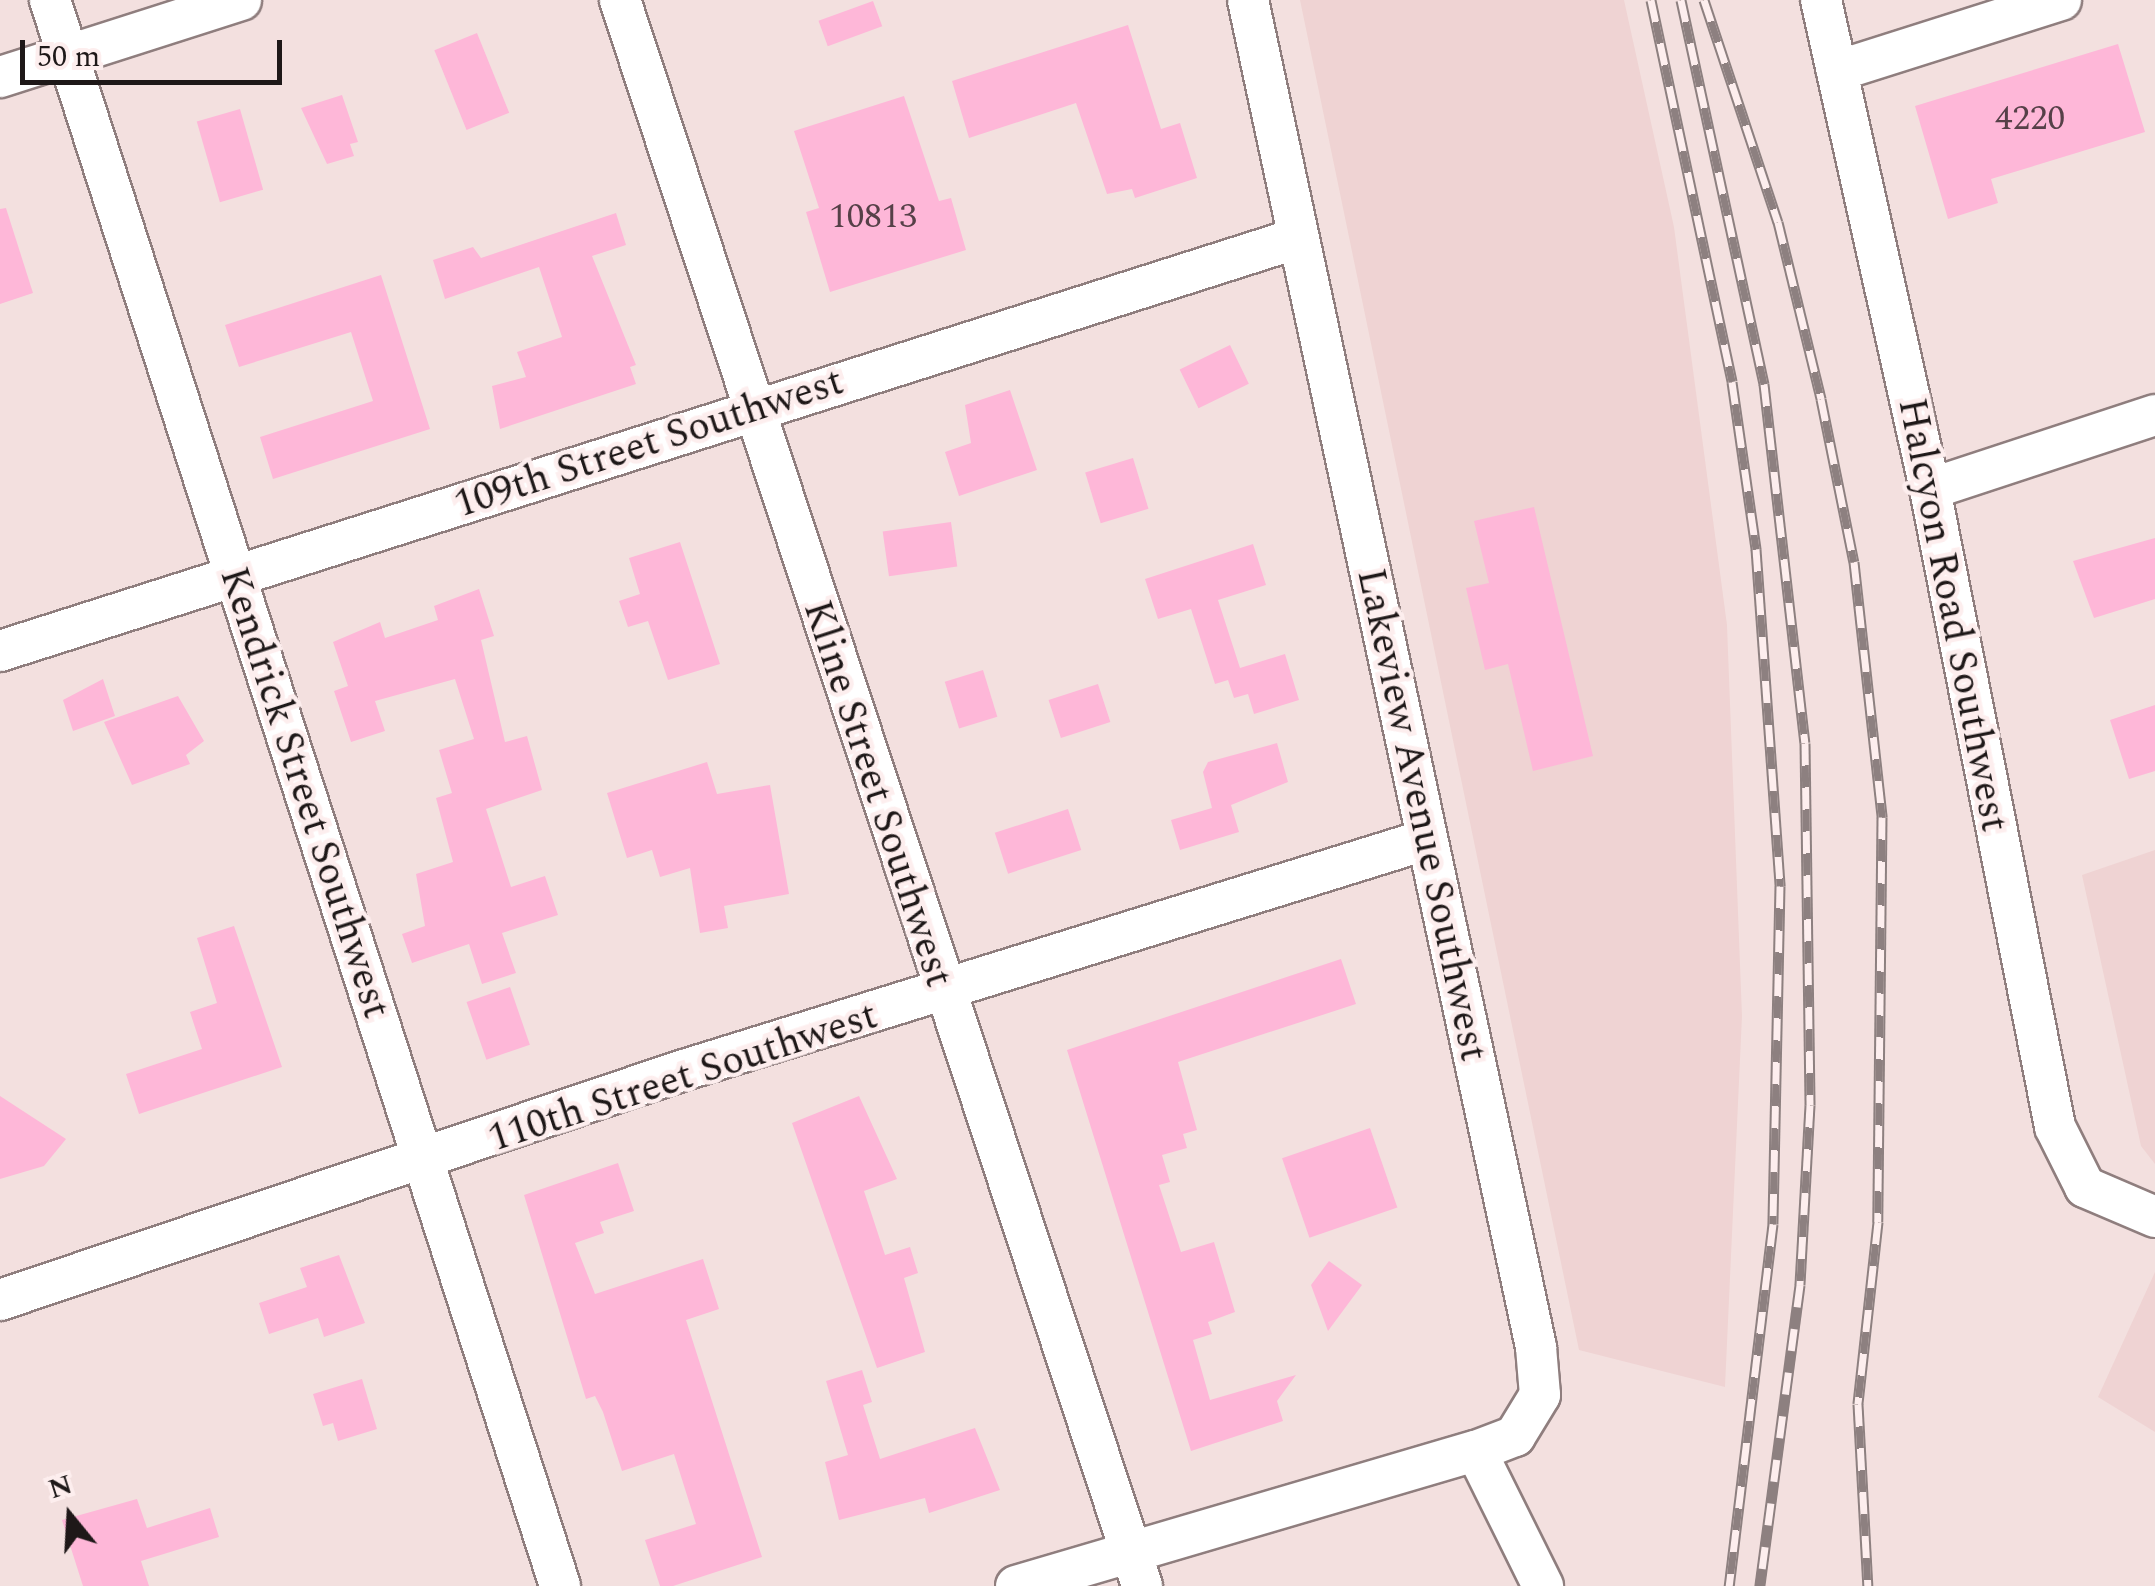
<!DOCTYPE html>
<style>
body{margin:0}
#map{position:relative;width:2155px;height:1586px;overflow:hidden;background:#f3e0df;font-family:Spectral,serif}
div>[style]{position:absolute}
.built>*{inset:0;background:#efd3d3}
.building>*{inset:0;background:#feb7d8;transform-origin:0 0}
.roads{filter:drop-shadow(2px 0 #8f7e7e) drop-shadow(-2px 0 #8f7e7e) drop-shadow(0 2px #8f7e7e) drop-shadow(0 -2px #8f7e7e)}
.minor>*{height:40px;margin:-20px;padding:0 20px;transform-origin:20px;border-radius:20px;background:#fff}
.rail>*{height:11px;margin-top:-5.5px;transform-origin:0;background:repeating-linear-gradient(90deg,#fdeeee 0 22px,#8d8080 0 44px);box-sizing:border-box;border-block:2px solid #8d8080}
span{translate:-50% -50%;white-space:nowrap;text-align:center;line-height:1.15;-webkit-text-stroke:9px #fdeeee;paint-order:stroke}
.number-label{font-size:35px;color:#564048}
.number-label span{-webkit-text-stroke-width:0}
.street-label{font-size:40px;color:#1e1818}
.north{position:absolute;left:20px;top:1466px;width:100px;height:100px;-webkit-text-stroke:8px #fdeeee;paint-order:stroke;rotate:342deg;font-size:28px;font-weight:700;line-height:40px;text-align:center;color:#1e1818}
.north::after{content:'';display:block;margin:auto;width:35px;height:45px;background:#1e1818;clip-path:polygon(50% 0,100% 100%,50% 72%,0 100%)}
.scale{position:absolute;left:20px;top:40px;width:262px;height:45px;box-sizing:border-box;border:5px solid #1e1818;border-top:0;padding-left:12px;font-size:30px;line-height:35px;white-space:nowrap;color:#1e1818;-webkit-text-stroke:8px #fdeeee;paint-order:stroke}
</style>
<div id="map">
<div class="built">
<div style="clip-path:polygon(1300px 0,1624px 0,1674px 227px,1727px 625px,1742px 1016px,1725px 1387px,1579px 1350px)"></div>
<div style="clip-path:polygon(2155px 850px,2155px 1164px,2141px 1146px,2082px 875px)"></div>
<div style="clip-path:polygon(2155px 1272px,2155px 1432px,2098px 1397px)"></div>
</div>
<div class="building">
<div style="left:873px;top:1px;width:27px;height:58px;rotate:70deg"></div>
<div style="clip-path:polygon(1128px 25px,1161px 129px,1180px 123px,1197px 178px,1135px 198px,1132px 189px,1107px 194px,1076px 103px,969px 138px,952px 81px)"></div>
<div style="left:477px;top:33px;width:86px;height:46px;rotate:68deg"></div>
<div style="clip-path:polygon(2118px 44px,2145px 132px,1991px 179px,1998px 203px,1948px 219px,1915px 106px)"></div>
<div style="clip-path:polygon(342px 95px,358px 142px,350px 144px,354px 156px,327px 164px,301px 108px)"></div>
<div style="clip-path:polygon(904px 96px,939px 201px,951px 198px,966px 250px,830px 292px,806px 212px,819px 208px,794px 131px)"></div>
<div style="left:240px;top:109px;width:84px;height:45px;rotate:74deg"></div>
<div style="clip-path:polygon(6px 208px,33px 293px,0 304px,0 209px)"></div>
<div style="clip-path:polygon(616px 213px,626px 245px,592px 256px,636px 365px,630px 367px,636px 384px,500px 429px,492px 386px,526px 377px,517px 352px,562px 337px,539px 267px,445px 299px,433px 260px,473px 247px,481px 258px)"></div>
<div style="clip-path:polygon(381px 275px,430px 429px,273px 479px,260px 437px,373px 401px,351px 332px,239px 367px,225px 325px)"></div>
<div style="left:1230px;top:345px;width:43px;height:56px;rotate:64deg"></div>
<div style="clip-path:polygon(1010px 390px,1037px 470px,959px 496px,945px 452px,971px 443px,965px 405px)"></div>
<div style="left:1133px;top:458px;width:53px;height:50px;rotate:73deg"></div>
<div style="clip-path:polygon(1534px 507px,1593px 756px,1533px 771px,1508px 664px,1485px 670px,1466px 588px,1489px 583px,1474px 521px)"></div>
<div style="left:951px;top:522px;width:45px;height:69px;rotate:82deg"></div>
<div style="clip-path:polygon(2155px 538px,2155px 599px,2094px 618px,2073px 561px)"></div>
<div style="clip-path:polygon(680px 542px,720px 664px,668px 680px,648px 621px,628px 627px,619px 601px,640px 594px,629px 558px)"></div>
<div style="clip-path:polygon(1253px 544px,1266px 585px,1218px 600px,1240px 668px,1285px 654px,1299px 700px,1254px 714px,1248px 694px,1234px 698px,1228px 680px,1215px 684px,1191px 609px,1158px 619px,1145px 579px)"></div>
<div style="clip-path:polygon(479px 589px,494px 636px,481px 640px,505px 742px,527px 736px,542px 790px,486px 809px,511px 887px,545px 876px,558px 915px,502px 933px,516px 973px,482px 984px,469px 944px,412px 963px,402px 934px,425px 926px,416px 874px,453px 862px,436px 798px,452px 793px,439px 750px,474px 739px,455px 679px,375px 701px,385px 731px,351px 742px,334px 691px,348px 686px,333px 642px,380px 622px,385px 638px,438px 620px,434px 606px)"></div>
<div style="left:983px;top:670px;width:49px;height:40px;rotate:73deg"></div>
<div style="clip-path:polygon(103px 679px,115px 716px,73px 731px,63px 700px)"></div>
<div style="left:1098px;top:684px;width:40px;height:52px;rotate:72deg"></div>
<div style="clip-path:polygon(178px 696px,204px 741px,186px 755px,190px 764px,132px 785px,104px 722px)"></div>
<div style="clip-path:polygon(2155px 705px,2155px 771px,2129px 779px,2110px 720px)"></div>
<div style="clip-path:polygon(1277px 743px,1288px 782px,1231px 805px,1239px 832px,1180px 850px,1171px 820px,1212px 808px,1203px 772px,1208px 762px)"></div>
<div style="clip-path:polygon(707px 762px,717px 794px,770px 785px,789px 894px,724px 906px,728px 928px,700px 933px,690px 868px,660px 877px,652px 850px,627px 858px,607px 793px)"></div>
<div style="left:1068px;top:809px;width:43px;height:77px;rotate:72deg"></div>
<div style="clip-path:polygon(234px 926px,282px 1067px,139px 1114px,126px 1074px,202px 1049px,190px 1012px,217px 1003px,197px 938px)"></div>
<div style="clip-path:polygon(1341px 959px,1356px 1004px,1178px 1062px,1197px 1130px,1183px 1134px,1187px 1148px,1162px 1155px,1170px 1182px,1159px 1185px,1181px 1252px,1214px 1242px,1235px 1312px,1208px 1322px,1212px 1334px,1193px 1340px,1210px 1400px,1296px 1375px,1277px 1401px,1283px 1421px,1191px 1451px,1067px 1050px)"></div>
<div style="left:510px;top:987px;width:61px;height:46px;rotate:71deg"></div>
<div style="clip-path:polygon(0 1096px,66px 1139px,44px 1166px,0 1179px)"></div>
<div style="clip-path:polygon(859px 1096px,897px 1179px,864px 1191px,885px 1255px,910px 1247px,918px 1273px,904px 1278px,925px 1352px,877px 1368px,792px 1123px)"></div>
<div style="left:1370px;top:1128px;width:84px;height:93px;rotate:71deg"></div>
<div style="clip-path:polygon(618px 1163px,634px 1211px,600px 1222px,604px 1233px,575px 1243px,595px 1294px,703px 1259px,719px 1309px,686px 1320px,762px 1557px,673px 1586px,660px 1586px,645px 1540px,696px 1524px,674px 1454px,622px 1471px,603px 1412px,595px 1396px,586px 1399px,524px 1195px)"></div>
<div style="clip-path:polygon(339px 1255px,365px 1323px,324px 1337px,318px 1318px,269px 1334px,259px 1303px,307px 1287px,300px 1268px)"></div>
<div style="clip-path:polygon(1329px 1261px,1362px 1285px,1328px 1331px,1311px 1285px)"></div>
<div style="clip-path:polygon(862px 1370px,872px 1402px,863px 1405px,880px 1459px,975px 1428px,1000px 1490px,929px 1513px,925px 1498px,839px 1520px,825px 1462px,848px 1455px,826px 1381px)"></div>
<div style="clip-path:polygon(362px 1379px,377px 1429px,338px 1441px,333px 1423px,323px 1426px,313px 1394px)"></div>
<div style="clip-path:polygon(137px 1499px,147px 1528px,210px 1508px,219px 1537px,141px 1561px,149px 1586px,83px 1586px,62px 1520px)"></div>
</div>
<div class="roads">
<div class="minor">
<div style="left:50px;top:0;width:1666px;rotate:72.17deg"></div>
<div style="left:620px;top:0;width:1670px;rotate:71.78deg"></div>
<div style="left:1821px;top:0;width:501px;rotate:77.43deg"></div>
<div style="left:1930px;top:489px;width:650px;rotate:78.91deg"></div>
<div style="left:2055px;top:1127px;width:67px;rotate:63.4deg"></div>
<div style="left:2085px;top:1187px;width:76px;rotate:23.2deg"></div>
<div style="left:1837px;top:71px;width:235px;rotate:-17.6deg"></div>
<div style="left:0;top:77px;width:253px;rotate:-17.7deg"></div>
<div style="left:1930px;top:489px;width:237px;rotate:-18.2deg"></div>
<div style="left:0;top:651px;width:1362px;rotate:-17.65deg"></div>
<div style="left:0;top:1300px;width:722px;rotate:-18.59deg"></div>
<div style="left:684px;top:1070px;width:776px;rotate:-17.24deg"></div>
<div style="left:1476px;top:1451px;width:151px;rotate:63.6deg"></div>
<div style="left:1016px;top:1586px;width:479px;rotate:-16.4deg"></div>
<div style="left:1476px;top:1451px;width:42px;rotate:-21deg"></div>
<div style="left:1515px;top:1436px;width:48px;rotate:-58.6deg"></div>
<div style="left:1540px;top:1395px;width:48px;rotate:-94.8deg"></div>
<div style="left:1536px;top:1347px;width:1377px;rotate:-102.07deg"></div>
</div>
</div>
<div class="rail">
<div style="left:1651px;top:0;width:390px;rotate:78deg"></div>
<div style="left:1732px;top:382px;width:169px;rotate:81.8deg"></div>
<div style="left:1756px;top:549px;width:338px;rotate:85.9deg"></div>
<div style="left:1780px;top:886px;width:338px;rotate:91.2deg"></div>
<div style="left:1773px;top:1224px;width:365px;rotate:96.9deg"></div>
<div style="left:1681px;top:0;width:393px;rotate:77.8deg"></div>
<div style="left:1764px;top:384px;width:361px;rotate:83.5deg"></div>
<div style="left:1805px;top:743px;width:362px;rotate:89.2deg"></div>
<div style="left:1810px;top:1105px;width:180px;rotate:93.2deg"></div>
<div style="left:1800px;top:1285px;width:304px;rotate:97.6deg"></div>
<div style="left:1704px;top:0;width:234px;rotate:71.6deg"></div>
<div style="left:1778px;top:222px;width:182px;rotate:76.3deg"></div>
<div style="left:1821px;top:399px;width:166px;rotate:78.6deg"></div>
<div style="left:1854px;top:562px;width:257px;rotate:83.7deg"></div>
<div style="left:1882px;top:817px;width:405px;rotate:90.6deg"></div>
<div style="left:1878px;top:1222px;width:183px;rotate:96.3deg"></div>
<div style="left:1858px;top:1404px;width:182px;rotate:86.9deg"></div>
</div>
<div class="number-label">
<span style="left:2030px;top:119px">4220</span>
<span style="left:873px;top:217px">10813</span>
</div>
<div class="street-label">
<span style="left:649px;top:444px;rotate:-18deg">109th Street Southwest</span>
<span style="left:1952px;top:615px;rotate:79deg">Halcyon Road Southwest</span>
<span style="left:304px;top:793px;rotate:72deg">Kendrick Street Southwest</span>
<span style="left:877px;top:794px;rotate:72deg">Kline Street Southwest</span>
<span style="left:1421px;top:815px;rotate:78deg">Lakeview Avenue Southwest</span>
<span style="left:683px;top:1078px;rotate:-18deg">110th Street Southwest</span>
</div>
<div class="north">N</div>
<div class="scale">50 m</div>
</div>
